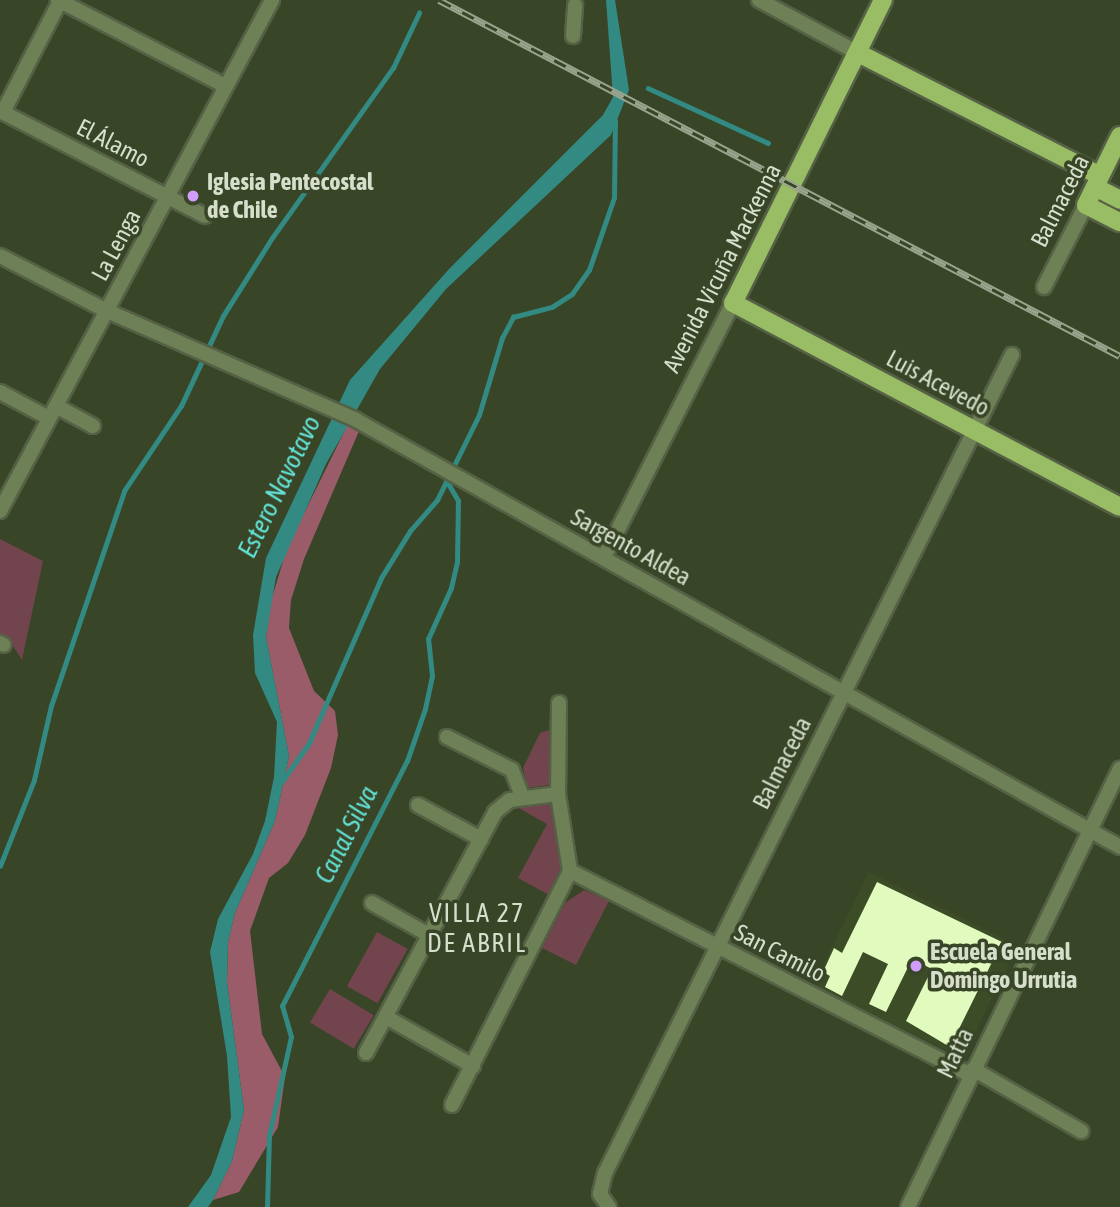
<!DOCTYPE html>
<meta charset="utf-8">
<style>
body{margin:0}
#map{position:relative;width:1120px;height:1207px;overflow:hidden;background:#394527;font-family:"Asap Condensed",sans-serif}
div>[style]{position:absolute}
.built>*{inset:0;background:#3c4c27}
.green>*{inset:0;background:#72444d;transform-origin:0 0}
.forest>*{inset:0;background:#9b5c69}
.water>*{inset:0;background:#328a83}
.stream>*{height:4.5px;margin:-2.25px;padding:0 2.25px;transform-origin:2.25px;border-radius:2.25px;background:#328a83}
.building>*{inset:0;background:#e1fbbf}
.roads{filter:drop-shadow(2px 0 #556145) drop-shadow(-2px 0 #556145) drop-shadow(0 2px #556145) drop-shadow(0 -2px #556145)}
.minor>*{height:14px;margin:-7px;padding:0 7px;transform-origin:7px;border-radius:7px;background:#6e8056}
.major>*{height:18px;margin:-9px;padding:0 9px;transform-origin:9px;border-radius:9px;background:#99bd65}
.rail>*{height:7px;margin-top:-3.5px;transform-origin:0;background:repeating-linear-gradient(90deg,#394527 0 13px,#9aa48d 0 26px);box-sizing:border-box;border-block:2px solid #9aa48d}
.dots>*{width:19px;height:19px;translate:-50% -50%;box-sizing:border-box;border:4px solid #394527;border-radius:50%}
span{translate:-50% -50%;white-space:nowrap;text-align:center;line-height:1.15;-webkit-text-stroke:7px #394527;paint-order:stroke}
.street-label{font-size:24px;color:#d6decc}
.poi-label{font-size:24px;color:#d6decc;font-weight:700}
.left{translate:0 -50%;text-align:left}
.water-label{font-size:26px;color:#62e1d6;font-style:italic}
.neighbourhood-label{font-size:26px;color:#d6decc;letter-spacing:2px}
</style>
<div id="map">
<div class="built">
<div style="clip-path:polygon(869px 872px,1018px 946px,968px 1047px,953px 1054px,813px 985px)"></div>
</div>
<div class="green">
<div style="clip-path:polygon(0 539px,43px 561px,22px 660px,11px 643px,0 637px)"></div>
<div style="clip-path:polygon(549px 730px,549px 785px,527px 788px,523px 768px,540px 733px)"></div>
<div style="clip-path:polygon(552px 801px,562px 864px,549px 895px,518px 878px,547px 824px,517px 807px)"></div>
<div style="clip-path:polygon(584px 890px,609px 901px,576px 965px,542px 948px,565px 903px)"></div>
<div style="left:377px;top:932px;width:35px;height:62px;rotate:29deg"></div>
<div style="left:330px;top:989px;width:51px;height:39px;rotate:31deg"></div>
</div>
<div class="forest">
<div style="clip-path:polygon(349px 422px,359px 431px,304px 559px,291px 600px,289px 628px,314px 691px,335px 711px,338px 735px,331px 768px,305px 835px,288px 863px,269px 878px,250px 931px,262px 1034px,285px 1077px,278px 1127px,239px 1192px,213px 1200px,232px 1161px,244px 1110px,227px 982px,228px 942px,235px 913px,275px 821px,289px 756px,266px 637px,271px 601px,287px 548px)"></div>
</div>
<div class="water">
<div style="clip-path:polygon(606px 0,615px 0,629px 90px,611px 135px,446px 289px,380px 369px,326px 464px,276px 577px,266px 637px,289px 756px,275px 821px,235px 913px,228px 942px,227px 982px,244px 1110px,232px 1161px,213px 1200px,208px 1207px,188px 1207px,211px 1175px,231px 1117px,227px 1056px,210px 952px,218px 919px,253px 854px,265px 821px,274px 777px,277px 722px,255px 673px,253px 635px,266px 558px,350px 380px,450px 268px,603px 115px,613px 97px)"></div>
</div>
<div class="stream">
<div style="left:648px;top:88px;width:132px;rotate:24.6deg"></div>
<div style="left:281px;top:783px;width:49px;rotate:-55deg"></div>
<div style="left:309px;top:743px;width:180px;rotate:-66.4deg"></div>
<div style="left:381px;top:578px;width:55px;rotate:-58.3deg"></div>
<div style="left:410px;top:531px;width:41px;rotate:-48.9deg"></div>
<div style="left:437px;top:500px;width:95px;rotate:-63.7deg"></div>
<div style="left:479px;top:415px;width:80px;rotate:-73.4deg"></div>
<div style="left:502px;top:338px;width:24px;rotate:-62deg"></div>
<div style="left:513px;top:317px;width:40px;rotate:-14.4deg"></div>
<div style="left:552px;top:307px;width:24px;rotate:-33deg"></div>
<div style="left:572px;top:294px;width:29px;rotate:-55deg"></div>
<div style="left:589px;top:270px;width:76px;rotate:-70.9deg"></div>
<div style="left:614px;top:198px;width:77px;rotate:-89.3deg"></div>
<div style="left:0;top:866px;width:92px;rotate:-68.4deg"></div>
<div style="left:34px;top:780px;width:76px;rotate:-77.1deg"></div>
<div style="left:51px;top:706px;width:227px;rotate:-71.2deg"></div>
<div style="left:124px;top:491px;width:102px;rotate:-56.2deg"></div>
<div style="left:181px;top:406px;width:99px;rotate:-65deg"></div>
<div style="left:223px;top:316px;width:92px;rotate:-57.9deg"></div>
<div style="left:272px;top:238px;width:209px;rotate:-54.6deg"></div>
<div style="left:393px;top:68px;width:61px;rotate:-64.7deg"></div>
<div style="left:267px;top:1207px;width:71px;rotate:-88.4deg"></div>
<div style="left:269px;top:1136px;width:101px;rotate:-77.5deg"></div>
<div style="left:291px;top:1037px;width:32px;rotate:-106deg"></div>
<div style="left:282px;top:1006px;width:275px;rotate:-63deg"></div>
<div style="left:407px;top:761px;width:55px;rotate:-70.9deg"></div>
<div style="left:425px;top:709px;width:34px;rotate:-78deg"></div>
<div style="left:432px;top:676px;width:37px;rotate:-96deg"></div>
<div style="left:428px;top:639px;width:56px;rotate:-65.7deg"></div>
<div style="left:451px;top:588px;width:27px;rotate:-77deg"></div>
<div style="left:457px;top:562px;width:61px;rotate:-89.1deg"></div>
<div style="left:458px;top:501px;width:24px;rotate:-120deg"></div>
</div>
<div class="building">
<div style="clip-path:polygon(877px 882px,1002px 942px,950px 1047px,906px 1021px,932px 969px,912px 959px,886px 1012px,869px 1004px,888px 964px,863px 952px,842px 996px,825px 987px,830px 976px,823px 972px,834px 948px,842px 953px)"></div>
</div>
<div class="roads">
<div class="minor">
<div style="left:58px;top:0;width:188px;rotate:27.2deg"></div>
<div style="left:759px;top:0;width:112px;rotate:28.2deg"></div>
<div style="left:573px;top:36px;width:31px;rotate:-86deg"></div>
<div style="left:0;top:111px;width:230px;rotate:27.1deg"></div>
<div style="left:3px;top:112px;width:125px;rotate:-62.8deg"></div>
<div style="left:0;top:256px;width:120px;rotate:27.2deg"></div>
<div style="left:107px;top:311px;width:272px;rotate:23.6deg"></div>
<div style="left:356px;top:420px;width:875px;rotate:29.2deg"></div>
<div style="left:1044px;top:287px;width:92px;rotate:-62.9deg"></div>
<div style="left:0;top:392px;width:55px;rotate:28deg"></div>
<div style="left:56px;top:406px;width:42px;rotate:28.4deg"></div>
<div style="left:0;top:511px;width:579px;rotate:-61.97deg"></div>
<div style="left:604px;top:557px;width:285px;rotate:-63.1deg"></div>
<div style="left:0;top:643px;width:4px;rotate:27deg"></div>
<div style="left:559px;top:703px;width:91px;rotate:90.6deg"></div>
<div style="left:558px;top:794px;width:78px;rotate:81.1deg"></div>
<div style="left:447px;top:737px;width:73px;rotate:26.9deg"></div>
<div style="left:512px;top:770px;width:28px;rotate:69deg"></div>
<div style="left:418px;top:805px;width:72px;rotate:28.4deg"></div>
<div style="left:570px;top:871px;width:449px;rotate:27deg"></div>
<div style="left:372px;top:903px;width:65px;rotate:29.3deg"></div>
<div style="left:386px;top:1017px;width:100px;rotate:29.4deg"></div>
<div style="left:366px;top:1053px;width:273px;rotate:-61.8deg"></div>
<div style="left:495px;top:812px;width:19px;rotate:-39deg"></div>
<div style="left:510px;top:800px;width:48px;rotate:-7.1deg"></div>
<div style="left:973px;top:1069px;width:125px;rotate:29.9deg"></div>
<div style="left:452px;top:1105px;width:262px;rotate:-63.2deg"></div>
<div style="left:609px;top:1207px;width:16px;rotate:-125deg"></div>
<div style="left:600px;top:1194px;width:22px;rotate:-77deg"></div>
<div style="left:605px;top:1173px;width:914px;rotate:-63.55deg"></div>
<div style="left:908px;top:1207px;width:487px;rotate:-64.2deg"></div>
</div>
<div class="major">
<div style="left:883px;top:0;width:338px;rotate:116.3deg"></div>
<div style="left:733px;top:303px;width:437px;rotate:27.8deg"></div>
<div style="left:858px;top:53px;width:271px;rotate:26.9deg"></div>
<div style="left:1120px;top:136px;width:77px;rotate:116.2deg"></div>
<div style="left:1086px;top:205px;width:38px;rotate:27deg"></div>
<div style="left:1095px;top:187px;width:28px;rotate:27deg"></div>
</div>
</div>
<div class="rail">
<div style="left:439px;top:0;width:768px;rotate:27.6deg"></div>
</div>
<div class="dots">
<div style="left:193px;top:196px;background:#d09dff"></div>
<div style="left:916px;top:966px;background:#d09dff"></div>
</div>
<div class="street-label">
<span style="left:113px;top:143px;rotate:27deg">El Álamo</span>
<span style="left:1060px;top:201px;rotate:-63deg">Balmaceda</span>
<span style="left:116px;top:245px;rotate:-62deg">La Lenga</span>
<span style="left:722px;top:268px;rotate:-63deg">Avenida Vicuña Mackenna</span>
<span style="left:938px;top:383px;rotate:28deg">Luis Acevedo</span>
<span style="left:631px;top:547px;rotate:29deg">Sargento Aldea</span>
<span style="left:782px;top:763px;rotate:-63deg">Balmaceda</span>
<span style="left:780px;top:953px;rotate:27deg">San Camilo</span>
<span style="left:955px;top:1053px;rotate:-64deg">Matta</span>
</div>
<div class="poi-label">
<span class="left" style="left:207px;top:196px">Iglesia Pentecostal<br>de Chile</span>
<span class="left" style="left:930px;top:966px">Escuela General<br>Domingo Urrutia</span>
</div>
<div class="water-label">
<span style="left:280px;top:487px;rotate:-64deg">Estero Navotavo</span>
<span style="left:347px;top:835px;rotate:-63deg">Canal Silva</span>
</div>
<div class="neighbourhood-label">
<span style="left:477px;top:929px">VILLA 27<br>DE ABRIL</span>
</div>
</div>
